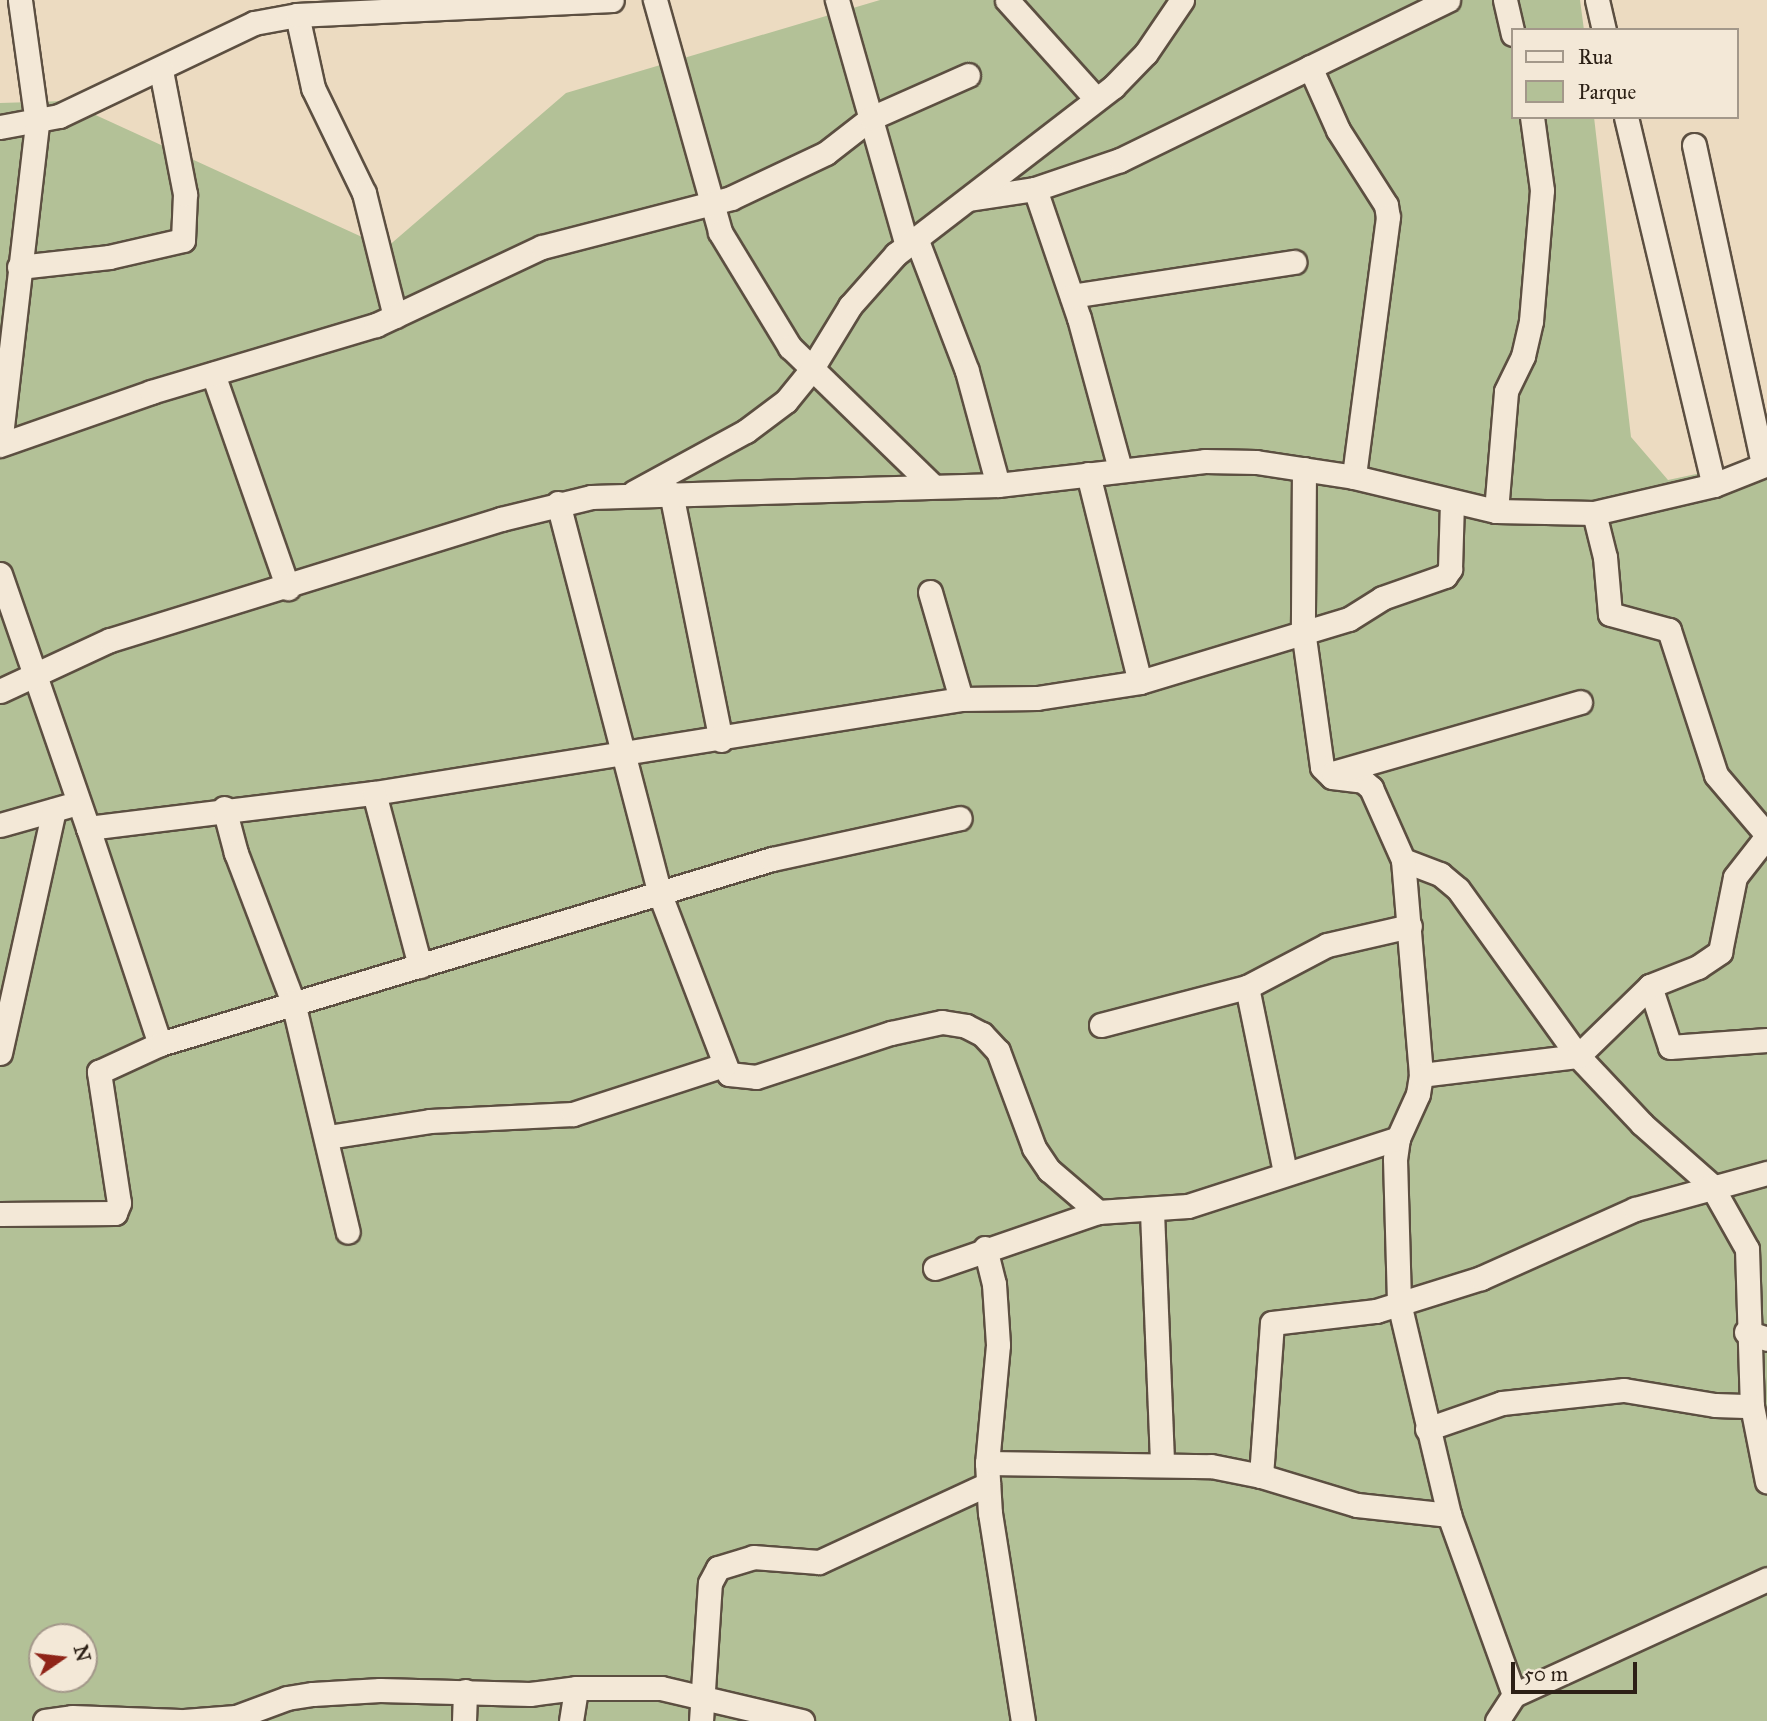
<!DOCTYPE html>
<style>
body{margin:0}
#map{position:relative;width:1767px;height:1721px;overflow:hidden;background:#ecdbc1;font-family:"IM FELL Great Primer",serif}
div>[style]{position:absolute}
.green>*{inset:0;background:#b3c197}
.roads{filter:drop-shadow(2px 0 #5c4f41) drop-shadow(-2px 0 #5c4f41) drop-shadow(0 2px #5c4f41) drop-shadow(0 -2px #5c4f41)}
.minor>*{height:23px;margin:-11.5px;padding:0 11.5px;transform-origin:11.5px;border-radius:11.5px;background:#f3e8d7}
span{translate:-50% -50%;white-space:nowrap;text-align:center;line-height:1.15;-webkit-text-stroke:5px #f3e8d7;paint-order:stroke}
.legend{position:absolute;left:1511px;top:28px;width:228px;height:91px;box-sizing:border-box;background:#f3e8d7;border:2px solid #a3988a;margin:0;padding:9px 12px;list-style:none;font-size:21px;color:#2c2016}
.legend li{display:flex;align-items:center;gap:14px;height:35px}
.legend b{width:35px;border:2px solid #a3988a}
.north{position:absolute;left:28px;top:1623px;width:70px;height:70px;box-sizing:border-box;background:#f3e8d7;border:2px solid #a3988a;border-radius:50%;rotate:76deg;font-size:19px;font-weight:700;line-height:28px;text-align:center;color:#2c2016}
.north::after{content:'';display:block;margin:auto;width:24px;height:32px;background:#8f2418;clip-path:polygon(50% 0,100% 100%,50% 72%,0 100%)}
.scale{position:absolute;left:1511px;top:1662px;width:126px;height:32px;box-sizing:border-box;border:4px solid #2c2016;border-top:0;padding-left:9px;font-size:21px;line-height:24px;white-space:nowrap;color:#2c2016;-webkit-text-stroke:5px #f3e8d7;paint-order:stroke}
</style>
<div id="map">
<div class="green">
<div style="clip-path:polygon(evenodd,880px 0,1580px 0,1584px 30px,1513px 30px,1513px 117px,1594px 117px,1631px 437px,1668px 480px,1767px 459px,1767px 1721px,0 1721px,0 103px,65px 101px,386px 248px,566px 93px,880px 0,42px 1637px,84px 1637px,84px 1679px,42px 1679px,42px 1637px)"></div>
</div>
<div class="roads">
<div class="minor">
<div style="left:655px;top:0;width:241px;rotate:74.3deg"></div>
<div style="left:720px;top:232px;width:135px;rotate:58.7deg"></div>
<div style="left:790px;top:347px;width:198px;rotate:44.2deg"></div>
<div style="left:837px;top:0;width:255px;rotate:74.1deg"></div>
<div style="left:1007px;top:0;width:133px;rotate:48deg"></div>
<div style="left:1505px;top:0;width:35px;rotate:77deg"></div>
<div style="left:1597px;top:0;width:31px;rotate:77deg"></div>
<div style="left:297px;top:15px;width:75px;rotate:77.6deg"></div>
<div style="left:313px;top:88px;width:117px;rotate:64.1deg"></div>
<div style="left:364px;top:193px;width:127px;rotate:75.9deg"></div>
<div style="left:1310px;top:67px;width:69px;rotate:66deg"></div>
<div style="left:1338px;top:130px;width:89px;rotate:57.4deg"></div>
<div style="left:1386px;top:205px;width:12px;rotate:81deg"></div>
<div style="left:1388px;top:217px;width:262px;rotate:97.5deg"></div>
<div style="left:1626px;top:117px;width:378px;rotate:76.6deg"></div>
<div style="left:0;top:127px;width:60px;rotate:-10.6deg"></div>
<div style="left:59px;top:116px;width:216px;rotate:-25.5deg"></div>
<div style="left:254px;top:23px;width:44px;rotate:-10.5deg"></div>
<div style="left:297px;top:15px;width:315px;rotate:-2.7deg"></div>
<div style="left:1694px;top:145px;width:327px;rotate:77.8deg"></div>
<div style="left:1035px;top:189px;width:136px;rotate:71.2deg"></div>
<div style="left:1079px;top:318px;width:156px;rotate:74.8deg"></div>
<div style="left:969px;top:199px;width:67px;rotate:-8.6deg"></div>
<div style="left:1035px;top:189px;width:90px;rotate:-18.8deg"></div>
<div style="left:1120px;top:160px;width:365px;rotate:-26deg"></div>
<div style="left:916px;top:238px;width:142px;rotate:69deg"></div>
<div style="left:967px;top:371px;width:118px;rotate:74.8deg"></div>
<div style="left:19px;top:267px;width:91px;rotate:-6.3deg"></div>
<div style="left:109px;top:257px;width:76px;rotate:-12.9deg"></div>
<div style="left:183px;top:240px;width:46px;rotate:-87.5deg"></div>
<div style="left:185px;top:194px;width:126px;rotate:-101deg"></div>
<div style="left:1072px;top:296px;width:225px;rotate:-8.7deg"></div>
<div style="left:213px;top:374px;width:227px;rotate:70.7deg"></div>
<div style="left:0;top:444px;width:323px;rotate:-83.4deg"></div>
<div style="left:37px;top:123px;width:124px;rotate:-97.9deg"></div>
<div style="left:0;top:445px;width:160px;rotate:-19.3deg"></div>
<div style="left:151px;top:392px;width:235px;rotate:-16.6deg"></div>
<div style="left:376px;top:325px;width:183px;rotate:-25.2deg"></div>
<div style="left:542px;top:247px;width:195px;rotate:-14.5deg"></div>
<div style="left:731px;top:198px;width:105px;rotate:-25.3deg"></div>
<div style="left:826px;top:153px;width:57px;rotate:-37.9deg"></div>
<div style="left:871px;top:118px;width:106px;rotate:-23.9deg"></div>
<div style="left:1304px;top:469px;width:161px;rotate:90.4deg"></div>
<div style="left:1303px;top:630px;width:138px;rotate:82.1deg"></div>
<div style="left:1322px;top:767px;width:14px;rotate:45deg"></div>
<div style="left:1332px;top:777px;width:31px;rotate:7deg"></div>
<div style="left:1363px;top:781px;width:11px;rotate:41deg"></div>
<div style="left:1371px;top:788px;width:79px;rotate:66deg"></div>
<div style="left:1403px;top:860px;width:40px;rotate:21deg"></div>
<div style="left:1440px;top:874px;width:23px;rotate:40deg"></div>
<div style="left:1458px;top:889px;width:206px;rotate:54.3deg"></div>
<div style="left:1578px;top:1056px;width:93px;rotate:46.7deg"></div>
<div style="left:1642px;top:1124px;width:92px;rotate:41.5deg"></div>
<div style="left:1711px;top:1185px;width:73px;rotate:60.6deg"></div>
<div style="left:1747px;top:1249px;width:157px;rotate:88.2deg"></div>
<div style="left:1752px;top:1406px;width:77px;rotate:78.8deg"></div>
<div style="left:1088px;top:474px;width:214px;rotate:76deg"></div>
<div style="left:634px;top:492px;width:128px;rotate:-28.6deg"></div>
<div style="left:746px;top:431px;width:50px;rotate:-36.9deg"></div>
<div style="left:786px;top:401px;width:40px;rotate:-51deg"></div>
<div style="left:811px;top:370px;width:75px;rotate:-58.6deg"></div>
<div style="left:850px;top:306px;width:69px;rotate:-48.5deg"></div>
<div style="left:896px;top:254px;width:274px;rotate:-37.6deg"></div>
<div style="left:1113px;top:87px;width:47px;rotate:-45.9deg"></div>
<div style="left:1146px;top:53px;width:64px;rotate:-55.8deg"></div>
<div style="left:671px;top:493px;width:252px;rotate:78.6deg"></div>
<div style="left:558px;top:503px;width:402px;rotate:75.4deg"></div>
<div style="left:659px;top:892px;width:195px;rotate:69deg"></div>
<div style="left:729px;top:1074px;width:27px;rotate:6deg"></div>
<div style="left:756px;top:1077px;width:142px;rotate:-18.1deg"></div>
<div style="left:891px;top:1033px;width:52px;rotate:-12.2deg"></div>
<div style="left:942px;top:1022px;width:24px;rotate:9deg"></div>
<div style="left:966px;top:1026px;width:18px;rotate:27deg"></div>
<div style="left:982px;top:1034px;width:23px;rotate:47deg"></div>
<div style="left:998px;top:1051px;width:103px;rotate:69.6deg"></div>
<div style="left:1034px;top:1148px;width:27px;rotate:56deg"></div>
<div style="left:1049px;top:1170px;width:65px;rotate:40.6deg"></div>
<div style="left:1496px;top:511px;width:120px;rotate:-85.2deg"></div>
<div style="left:1506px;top:391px;width:39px;rotate:-64deg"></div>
<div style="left:1523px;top:356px;width:36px;rotate:-77deg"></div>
<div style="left:1531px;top:321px;width:131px;rotate:-85.2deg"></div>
<div style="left:1542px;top:190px;width:74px;rotate:-97.8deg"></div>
<div style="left:1594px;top:513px;width:45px;rotate:76deg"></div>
<div style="left:1605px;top:557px;width:57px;rotate:85deg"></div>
<div style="left:1610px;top:614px;width:61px;rotate:15.2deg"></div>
<div style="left:1669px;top:630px;width:152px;rotate:72deg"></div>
<div style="left:1716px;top:775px;width:79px;rotate:49.6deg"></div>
<div style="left:0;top:574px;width:269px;rotate:70.9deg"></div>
<div style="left:88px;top:828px;width:288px;rotate:-7deg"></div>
<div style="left:374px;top:793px;width:594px;rotate:-9.1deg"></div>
<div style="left:961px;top:699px;width:76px;rotate:-0.8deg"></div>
<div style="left:1037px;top:698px;width:104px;rotate:-8.8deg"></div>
<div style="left:1140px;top:682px;width:218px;rotate:-16.8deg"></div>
<div style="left:1349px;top:619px;width:39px;rotate:-32deg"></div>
<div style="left:1382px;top:598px;width:67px;rotate:-19.2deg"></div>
<div style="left:1445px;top:576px;width:9px;rotate:-54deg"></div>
<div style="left:1450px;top:569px;width:66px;rotate:-88.3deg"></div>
<div style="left:930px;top:592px;width:111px;rotate:73.8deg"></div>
<div style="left:0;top:691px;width:121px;rotate:-24.9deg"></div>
<div style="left:110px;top:640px;width:409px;rotate:-17.2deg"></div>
<div style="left:501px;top:519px;width:93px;rotate:-13.7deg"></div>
<div style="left:591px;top:497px;width:407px;rotate:-1.7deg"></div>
<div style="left:998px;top:485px;width:208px;rotate:-6.6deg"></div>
<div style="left:1205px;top:461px;width:51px;rotate:1.1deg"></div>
<div style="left:1256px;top:462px;width:99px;rotate:8.7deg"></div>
<div style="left:1354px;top:477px;width:146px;rotate:13.5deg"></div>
<div style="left:1496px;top:511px;width:98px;rotate:1.2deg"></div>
<div style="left:1594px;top:513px;width:123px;rotate:-13.1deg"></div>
<div style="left:1714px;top:485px;width:57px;rotate:-21.6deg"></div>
<div style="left:1333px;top:773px;width:257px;rotate:-16deg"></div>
<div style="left:374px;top:793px;width:179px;rotate:75.1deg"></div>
<div style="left:224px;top:808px;width:47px;rotate:75.1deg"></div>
<div style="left:236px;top:853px;width:160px;rotate:69.1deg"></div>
<div style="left:293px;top:1002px;width:236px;rotate:76.6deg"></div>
<div style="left:0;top:825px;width:70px;rotate:-15.8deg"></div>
<div style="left:88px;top:828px;width:228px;rotate:71.6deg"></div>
<div style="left:1403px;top:860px;width:216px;rotate:85.2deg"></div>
<div style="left:1421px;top:1075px;width:19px;rotate:99deg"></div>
<div style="left:1418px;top:1094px;width:48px;rotate:114.4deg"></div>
<div style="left:1398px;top:1138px;width:21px;rotate:98deg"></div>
<div style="left:1395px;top:1159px;width:144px;rotate:88.4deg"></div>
<div style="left:1399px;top:1303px;width:218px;rotate:76.7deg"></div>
<div style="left:1449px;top:1515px;width:191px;rotate:70.1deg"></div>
<div style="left:1650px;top:986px;width:64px;rotate:71.8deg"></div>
<div style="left:1670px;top:1047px;width:97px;rotate:-4.1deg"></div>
<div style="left:1247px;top:987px;width:189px;rotate:78.4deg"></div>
<div style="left:1101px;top:1025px;width:151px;rotate:-14.6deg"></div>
<div style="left:1247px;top:987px;width:90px;rotate:-27.7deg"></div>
<div style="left:1327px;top:945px;width:85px;rotate:-12.9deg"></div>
<div style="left:0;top:1053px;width:249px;rotate:-77.5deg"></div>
<div style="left:1421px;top:1075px;width:158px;rotate:-6.9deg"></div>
<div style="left:1578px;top:1056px;width:100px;rotate:-44.2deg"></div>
<div style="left:1650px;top:986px;width:52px;rotate:-21.6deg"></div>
<div style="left:1698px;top:967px;width:27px;rotate:-34deg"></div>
<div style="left:1720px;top:952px;width:76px;rotate:-78.7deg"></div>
<div style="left:1735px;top:877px;width:52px;rotate:-52deg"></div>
<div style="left:328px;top:1137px;width:103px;rotate:-8.9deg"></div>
<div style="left:430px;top:1121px;width:143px;rotate:-2.8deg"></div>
<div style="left:573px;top:1114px;width:159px;rotate:-18deg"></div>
<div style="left:1152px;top:1212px;width:250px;rotate:87.7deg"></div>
<div style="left:0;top:1214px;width:115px;rotate:-0.5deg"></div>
<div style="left:115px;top:1213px;width:11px;rotate:-68deg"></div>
<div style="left:119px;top:1203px;width:133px;rotate:-98.7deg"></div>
<div style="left:99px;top:1072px;width:67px;rotate:-24.7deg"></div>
<div style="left:160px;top:1044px;width:639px;rotate:-16.82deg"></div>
<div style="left:772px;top:859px;width:192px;rotate:-12.3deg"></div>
<div style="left:985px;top:1248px;width:37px;rotate:76deg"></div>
<div style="left:994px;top:1284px;width:61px;rotate:86.2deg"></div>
<div style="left:998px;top:1345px;width:119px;rotate:95.3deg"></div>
<div style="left:987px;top:1463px;width:50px;rotate:86.6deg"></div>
<div style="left:990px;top:1513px;width:211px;rotate:81deg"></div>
<div style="left:935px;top:1268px;width:172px;rotate:-19deg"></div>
<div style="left:1098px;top:1212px;width:90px;rotate:-3.8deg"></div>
<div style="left:1188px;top:1206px;width:221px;rotate:-17.9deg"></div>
<div style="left:1746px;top:1332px;width:22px;rotate:18deg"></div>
<div style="left:1427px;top:1429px;width:79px;rotate:-19.1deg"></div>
<div style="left:1502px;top:1403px;width:123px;rotate:-6.1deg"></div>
<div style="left:1624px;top:1390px;width:92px;rotate:9.4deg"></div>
<div style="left:1715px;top:1405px;width:37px;rotate:2deg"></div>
<div style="left:987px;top:1463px;width:224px;rotate:0.8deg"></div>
<div style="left:1211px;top:1466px;width:51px;rotate:11.3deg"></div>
<div style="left:1261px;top:1476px;width:100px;rotate:16.8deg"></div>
<div style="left:1357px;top:1505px;width:93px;rotate:6.2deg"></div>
<div style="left:1261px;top:1476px;width:153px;rotate:-85.9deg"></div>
<div style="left:1272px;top:1323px;width:105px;rotate:-6.6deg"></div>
<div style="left:1376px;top:1311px;width:110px;rotate:-17.4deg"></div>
<div style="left:1481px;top:1278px;width:169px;rotate:-24.1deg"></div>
<div style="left:1635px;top:1209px;width:137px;rotate:-15.3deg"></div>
<div style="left:45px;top:1721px;width:27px;rotate:-8deg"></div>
<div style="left:72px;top:1717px;width:108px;rotate:2.1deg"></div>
<div style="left:184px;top:1721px;width:52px;rotate:-4.4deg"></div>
<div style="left:236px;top:1717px;width:54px;rotate:-20.4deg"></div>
<div style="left:287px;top:1698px;width:26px;rotate:-9deg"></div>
<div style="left:313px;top:1694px;width:67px;rotate:-3.4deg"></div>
<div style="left:380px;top:1690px;width:150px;rotate:1.5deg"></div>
<div style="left:530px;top:1694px;width:46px;rotate:-7.4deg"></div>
<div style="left:576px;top:1688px;width:85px"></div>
<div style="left:661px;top:1688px;width:145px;rotate:13.2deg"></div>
<div style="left:464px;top:1721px;width:30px;rotate:-88deg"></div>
<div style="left:571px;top:1721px;width:33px;rotate:-81deg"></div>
<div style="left:701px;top:1721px;width:138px;rotate:-86.3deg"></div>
<div style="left:710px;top:1583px;width:17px;rotate:-62deg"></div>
<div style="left:718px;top:1568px;width:37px;rotate:-17deg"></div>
<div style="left:753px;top:1557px;width:66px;rotate:4.3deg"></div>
<div style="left:819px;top:1562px;width:186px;rotate:-24.8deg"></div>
<div style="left:1497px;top:1721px;width:31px;rotate:-57deg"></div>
<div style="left:1514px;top:1695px;width:278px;rotate:-24.6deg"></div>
</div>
</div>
<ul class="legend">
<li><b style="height:9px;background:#f3e8d7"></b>Rua</li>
<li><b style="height:19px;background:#b3c197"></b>Parque</li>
</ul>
<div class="north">N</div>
<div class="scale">50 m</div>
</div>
